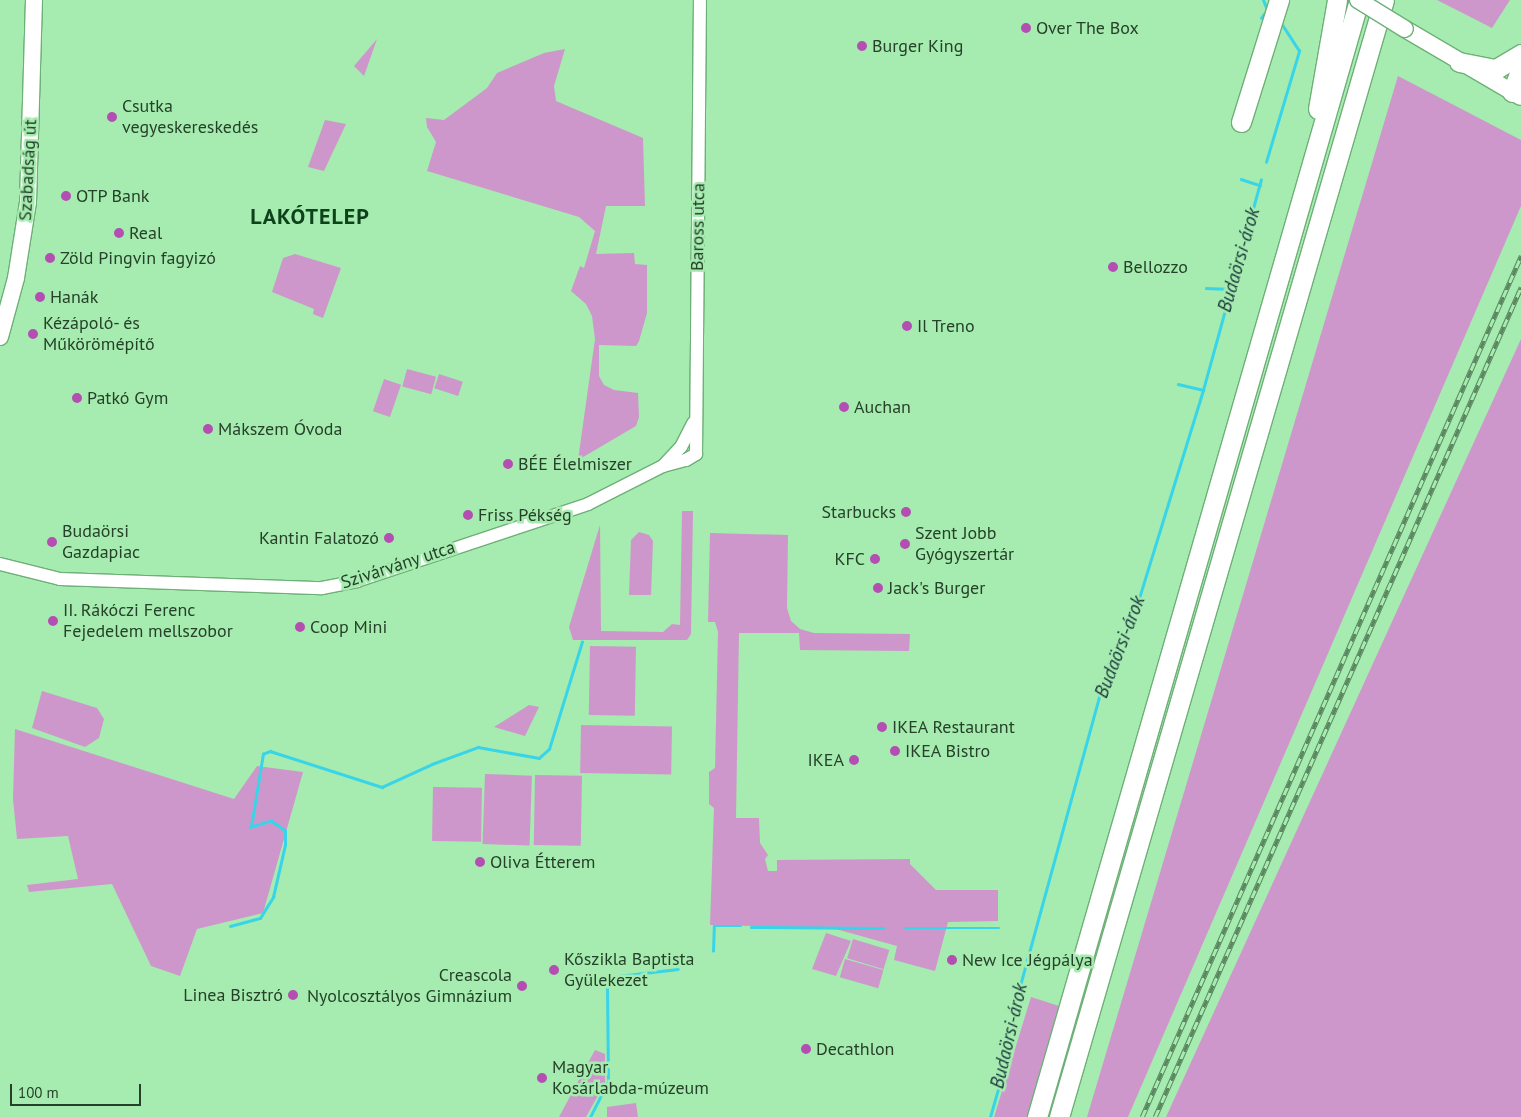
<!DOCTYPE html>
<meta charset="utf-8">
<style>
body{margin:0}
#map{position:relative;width:1521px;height:1117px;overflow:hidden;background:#a6ebaf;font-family:"PT Sans",sans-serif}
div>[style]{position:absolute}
.green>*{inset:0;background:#ce97cb;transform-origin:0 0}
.stream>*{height:2.5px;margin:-1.25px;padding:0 1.25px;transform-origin:1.25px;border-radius:1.25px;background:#38d5e9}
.roads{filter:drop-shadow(1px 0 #6db077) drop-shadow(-1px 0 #6db077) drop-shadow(0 1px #6db077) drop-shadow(0 -1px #6db077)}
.minor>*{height:12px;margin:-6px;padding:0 6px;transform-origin:6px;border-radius:6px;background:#fff}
.major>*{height:16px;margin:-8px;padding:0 8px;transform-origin:8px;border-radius:8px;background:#fff}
.highway>*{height:19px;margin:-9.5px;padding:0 9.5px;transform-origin:9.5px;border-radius:9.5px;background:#fff}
.rail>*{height:4.5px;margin-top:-2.25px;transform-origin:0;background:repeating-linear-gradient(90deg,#a6ebaf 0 8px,#5a8760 0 16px);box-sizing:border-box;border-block:1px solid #5a8760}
.bridges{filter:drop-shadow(1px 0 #6db077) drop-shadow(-1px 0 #6db077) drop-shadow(0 1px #6db077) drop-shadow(0 -1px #6db077)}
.major-bridge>*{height:16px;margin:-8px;padding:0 8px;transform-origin:8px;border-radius:8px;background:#fff}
.dots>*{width:14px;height:14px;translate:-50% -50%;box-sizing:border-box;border:2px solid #a6ebaf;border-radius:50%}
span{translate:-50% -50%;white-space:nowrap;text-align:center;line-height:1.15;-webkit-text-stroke:5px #a6ebaf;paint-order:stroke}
.poi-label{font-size:18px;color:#254129}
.left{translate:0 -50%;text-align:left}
.right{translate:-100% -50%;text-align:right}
.street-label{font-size:18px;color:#254129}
.water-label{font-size:19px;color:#153439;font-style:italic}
.district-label{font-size:22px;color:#0d421b;font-weight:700;letter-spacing:1px}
.scale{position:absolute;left:10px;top:1084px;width:131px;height:22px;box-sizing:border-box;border:2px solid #254129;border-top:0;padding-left:6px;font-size:15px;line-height:18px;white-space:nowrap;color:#254129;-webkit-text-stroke:4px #a6ebaf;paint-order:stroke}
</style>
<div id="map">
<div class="green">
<div style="clip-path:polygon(1437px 0,1510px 0,1492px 28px)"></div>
<div style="clip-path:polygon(377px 39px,364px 76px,354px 66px)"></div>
<div style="clip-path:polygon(565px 49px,554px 86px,556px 101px,643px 138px,645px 206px,606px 206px,596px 254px,634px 253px,635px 264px,647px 265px,647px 313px,639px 341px,636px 346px,599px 345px,599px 376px,604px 385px,614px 390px,638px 393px,639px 417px,636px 426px,578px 460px,595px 339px,592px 316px,586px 304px,571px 291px,580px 266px,584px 268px,595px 231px,579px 217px,427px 171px,436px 142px,427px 127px,426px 118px,444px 120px,487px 88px,497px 73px,544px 53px)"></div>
<div style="clip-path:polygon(1398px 76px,1521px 140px,1521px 206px,1128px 1117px,1087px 1117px)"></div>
<div style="clip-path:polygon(325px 120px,346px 124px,324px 171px,308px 167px)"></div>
<div style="clip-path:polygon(295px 254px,341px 268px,323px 318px,313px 314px,314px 309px,272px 292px,283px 258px)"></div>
<div style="clip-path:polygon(1521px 339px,1521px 1117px,1166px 1117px)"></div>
<div style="left:407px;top:369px;width:30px;height:18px;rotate:15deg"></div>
<div style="left:439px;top:374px;width:25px;height:15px;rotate:18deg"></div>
<div style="left:384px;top:379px;width:18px;height:34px;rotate:19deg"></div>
<div style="clip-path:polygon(682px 511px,693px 511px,691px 634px,687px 640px,573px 640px,569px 627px,600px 525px,601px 631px,663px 632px,672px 624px,680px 625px)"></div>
<div style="clip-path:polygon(639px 532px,649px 535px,653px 541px,651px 595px,629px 595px,631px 540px)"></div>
<div style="clip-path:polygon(710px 533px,788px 535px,787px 608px,791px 621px,800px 629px,814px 633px,910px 634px,909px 651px,800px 650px,799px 633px,739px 633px,736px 818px,759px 818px,760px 843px,768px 855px,765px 859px,768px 871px,777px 871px,777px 860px,910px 859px,910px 864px,936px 890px,998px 890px,998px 921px,948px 922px,935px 971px,894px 960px,897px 946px,832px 928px,710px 925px,714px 808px,709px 804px,709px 772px,715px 768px,718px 632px,715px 622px,708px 622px)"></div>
<div style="left:590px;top:646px;width:46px;height:69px;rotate:1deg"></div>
<div style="clip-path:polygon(42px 691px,97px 708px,104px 719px,99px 738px,85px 747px,32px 728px)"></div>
<div style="clip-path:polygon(529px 705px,539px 707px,525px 736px,494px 727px)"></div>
<div style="left:581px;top:725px;width:91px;height:48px;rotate:1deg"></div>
<div style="clip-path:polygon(15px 729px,234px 799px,257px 766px,303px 772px,263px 913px,197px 929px,180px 976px,151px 966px,112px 884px,29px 892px,27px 885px,78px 879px,68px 836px,17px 839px,13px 799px)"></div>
<div style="left:485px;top:774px;width:47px;height:70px;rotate:2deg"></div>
<div style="left:535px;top:775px;width:47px;height:70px;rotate:1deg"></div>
<div style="left:433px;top:787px;width:49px;height:54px;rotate:1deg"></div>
<div style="clip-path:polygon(826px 933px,851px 941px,836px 976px,812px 969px)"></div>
<div style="left:853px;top:939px;width:38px;height:20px;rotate:17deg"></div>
<div style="left:845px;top:959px;width:40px;height:19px;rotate:16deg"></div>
<div style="clip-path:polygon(1031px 997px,1059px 1006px,1027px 1117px,994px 1117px)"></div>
<div style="clip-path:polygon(595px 1050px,605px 1054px,605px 1083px,586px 1117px,559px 1117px)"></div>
<div style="clip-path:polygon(636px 1103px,638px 1117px,607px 1117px,607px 1107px)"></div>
</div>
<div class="stream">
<div style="left:1261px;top:18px;width:10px;rotate:-53deg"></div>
<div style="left:1267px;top:10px;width:11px;rotate:-112deg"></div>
<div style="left:1266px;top:162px;width:116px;rotate:-73.4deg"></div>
<div style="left:1299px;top:51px;width:31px;rotate:-123deg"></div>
<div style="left:1241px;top:179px;width:20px;rotate:18deg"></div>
<div style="left:1206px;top:288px;width:25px;rotate:2deg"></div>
<div style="left:1178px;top:384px;width:26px;rotate:13deg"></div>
<div style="left:230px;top:926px;width:31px;rotate:-15deg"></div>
<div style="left:260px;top:918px;width:25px;rotate:-58deg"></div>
<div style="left:273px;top:897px;width:53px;rotate:-77deg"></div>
<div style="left:285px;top:845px;width:14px;rotate:-90deg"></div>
<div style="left:285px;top:831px;width:17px;rotate:-144deg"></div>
<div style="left:271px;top:821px;width:21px;rotate:163deg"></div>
<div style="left:251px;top:827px;width:74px;rotate:-80.7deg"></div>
<div style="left:263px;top:754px;width:8px;rotate:-23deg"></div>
<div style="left:270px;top:751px;width:118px;rotate:17.8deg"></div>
<div style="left:382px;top:787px;width:55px;rotate:-24.7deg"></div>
<div style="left:432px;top:764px;width:49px;rotate:-20.3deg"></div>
<div style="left:478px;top:747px;width:62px;rotate:10.2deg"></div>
<div style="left:539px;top:758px;width:13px;rotate:-42deg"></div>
<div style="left:549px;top:749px;width:112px;rotate:-72.9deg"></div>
<div style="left:751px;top:927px;width:132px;rotate:0.4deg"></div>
<div style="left:905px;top:928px;width:94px"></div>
<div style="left:713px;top:951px;width:25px;rotate:-88deg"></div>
<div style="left:714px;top:926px;width:27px"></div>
<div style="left:590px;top:1117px;width:39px;rotate:-63deg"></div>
<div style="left:608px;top:1082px;width:99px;rotate:-90.6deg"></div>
<div style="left:607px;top:983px;width:7px;rotate:-63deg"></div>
<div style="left:610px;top:977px;width:68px;rotate:-6.7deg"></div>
<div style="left:990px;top:1117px;width:61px;rotate:-73.9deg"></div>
<div style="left:1007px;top:1058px;width:55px;rotate:-81.6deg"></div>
<div style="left:1015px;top:1004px;width:352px;rotate:-74.7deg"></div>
<div style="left:1108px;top:665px;width:50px;rotate:-61.4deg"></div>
<div style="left:1132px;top:621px;width:242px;rotate:-72.9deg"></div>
<div style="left:1203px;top:390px;width:218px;rotate:-74.6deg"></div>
</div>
<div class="roads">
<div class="minor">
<div style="left:663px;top:466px;width:26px;rotate:-47deg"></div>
<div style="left:681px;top:447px;width:27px;rotate:-63deg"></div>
<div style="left:0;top:564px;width:62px;rotate:14deg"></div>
<div style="left:60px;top:579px;width:262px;rotate:2deg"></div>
<div style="left:322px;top:588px;width:36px;rotate:-11deg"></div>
<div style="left:357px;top:581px;width:243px;rotate:-18.4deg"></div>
<div style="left:588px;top:504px;width:84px;rotate:-26.9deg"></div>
<div style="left:663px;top:466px;width:24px;rotate:-15deg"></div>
<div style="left:686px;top:460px;width:12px;rotate:-31deg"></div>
<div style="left:696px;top:454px;width:454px;rotate:-89.5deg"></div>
</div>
<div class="major">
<div style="left:1405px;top:29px;width:134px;rotate:30.4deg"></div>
<div style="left:0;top:337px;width:61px;rotate:-74.8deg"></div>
<div style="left:16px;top:278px;width:77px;rotate:-81deg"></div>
<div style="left:28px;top:202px;width:202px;rotate:-88.3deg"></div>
</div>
<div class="highway">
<div style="left:1459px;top:62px;width:38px;rotate:11deg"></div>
<div style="left:1496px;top:69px;width:29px;rotate:-31deg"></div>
<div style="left:1512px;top:92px;width:26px;rotate:-69deg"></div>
<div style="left:1318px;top:109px;width:111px;rotate:-80.1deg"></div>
<div style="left:1241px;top:122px;width:128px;rotate:-72.7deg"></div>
<div style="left:1037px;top:1117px;width:1162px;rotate:-73.92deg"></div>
<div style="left:1059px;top:1117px;width:1163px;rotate:-73.78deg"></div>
</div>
</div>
<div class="rail">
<div style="left:1142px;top:1117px;width:941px;rotate:-66.24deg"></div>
<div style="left:1155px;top:1117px;width:907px;rotate:-66.2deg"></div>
</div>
<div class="bridges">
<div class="major-bridge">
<div style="left:1358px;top:0;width:55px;rotate:31.7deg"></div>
</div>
</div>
<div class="dots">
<div style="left:1026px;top:28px;background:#b44eb3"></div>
<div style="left:862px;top:46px;background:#b44eb3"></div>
<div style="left:112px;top:117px;background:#b44eb3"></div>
<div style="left:66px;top:196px;background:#b44eb3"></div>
<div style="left:119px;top:233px;background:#b44eb3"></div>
<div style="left:50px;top:258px;background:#b44eb3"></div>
<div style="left:1113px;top:267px;background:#b44eb3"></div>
<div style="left:40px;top:297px;background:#b44eb3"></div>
<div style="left:907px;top:326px;background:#b44eb3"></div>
<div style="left:33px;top:334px;background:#b44eb3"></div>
<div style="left:77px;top:398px;background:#b44eb3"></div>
<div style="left:844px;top:407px;background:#b44eb3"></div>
<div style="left:208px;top:429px;background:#b44eb3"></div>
<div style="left:508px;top:464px;background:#b44eb3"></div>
<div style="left:906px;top:512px;background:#b44eb3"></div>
<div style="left:468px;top:515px;background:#b44eb3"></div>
<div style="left:389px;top:538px;background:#b44eb3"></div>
<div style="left:52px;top:542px;background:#b44eb3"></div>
<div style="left:905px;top:544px;background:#b44eb3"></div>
<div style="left:875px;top:559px;background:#b44eb3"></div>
<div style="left:878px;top:588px;background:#b44eb3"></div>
<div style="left:53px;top:621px;background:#b44eb3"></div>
<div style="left:300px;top:627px;background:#b44eb3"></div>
<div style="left:882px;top:727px;background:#b44eb3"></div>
<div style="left:895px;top:751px;background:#b44eb3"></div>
<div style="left:854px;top:760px;background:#b44eb3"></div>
<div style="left:480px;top:862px;background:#b44eb3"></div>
<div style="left:952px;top:960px;background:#b44eb3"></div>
<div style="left:554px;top:970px;background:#b44eb3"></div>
<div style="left:522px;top:986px;background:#b44eb3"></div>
<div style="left:293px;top:995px;background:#b44eb3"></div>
<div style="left:806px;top:1049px;background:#b44eb3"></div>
<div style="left:542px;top:1078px;background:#b44eb3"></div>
</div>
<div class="poi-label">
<span class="left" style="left:1036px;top:28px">Over The Box</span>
<span class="left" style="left:872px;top:46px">Burger King</span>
<span class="left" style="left:122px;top:117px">Csutka<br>vegyeskereskedés</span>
<span class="left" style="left:76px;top:196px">OTP Bank</span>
<span class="left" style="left:129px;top:233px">Real</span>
<span class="left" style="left:60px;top:258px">Zöld Pingvin fagyizó</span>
<span class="left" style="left:1123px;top:267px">Bellozzo</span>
<span class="left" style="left:50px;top:297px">Hanák</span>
<span class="left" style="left:43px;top:334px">Kézápoló- és<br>Műkörömépítő</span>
<span class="left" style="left:917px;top:326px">Il Treno</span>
<span class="left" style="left:87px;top:398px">Patkó Gym</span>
<span class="left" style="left:854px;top:407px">Auchan</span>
<span class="left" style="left:218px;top:429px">Mákszem Óvoda</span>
<span class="left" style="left:518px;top:464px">BÉE Élelmiszer</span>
<span class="right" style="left:896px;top:512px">Starbucks</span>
<span class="left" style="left:478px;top:515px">Friss Pékség</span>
<span class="left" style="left:62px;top:542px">Budaörsi<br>Gazdapiac</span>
<span class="left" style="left:915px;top:544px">Szent Jobb<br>Gyógyszertár</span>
<span class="right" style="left:379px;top:538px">Kantin Falatozó</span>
<span class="right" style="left:865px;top:559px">KFC</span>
<span class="left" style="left:888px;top:588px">Jack's Burger</span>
<span class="left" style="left:63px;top:621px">II. Rákóczi Ferenc<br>Fejedelem mellszobor</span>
<span class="left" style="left:310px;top:627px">Coop Mini</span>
<span class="left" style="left:892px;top:727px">IKEA Restaurant</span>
<span class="left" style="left:905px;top:751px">IKEA Bistro</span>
<span class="right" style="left:844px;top:760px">IKEA</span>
<span class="left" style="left:490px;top:862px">Oliva Étterem</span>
<span class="left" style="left:564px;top:970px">Kőszikla Baptista<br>Gyülekezet</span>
<span class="left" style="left:962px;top:960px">New Ice Jégpálya</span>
<span class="right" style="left:512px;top:986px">Creascola<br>Nyolcosztályos Gimnázium</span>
<span class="right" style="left:283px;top:995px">Linea Bisztró</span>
<span class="left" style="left:816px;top:1049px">Decathlon</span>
<span class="left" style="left:552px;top:1078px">Magyar<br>Kosárlabda-múzeum</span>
</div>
<div class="street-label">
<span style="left:28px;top:170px;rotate:-87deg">Szabadság út</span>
<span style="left:698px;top:227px;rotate:-89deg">Baross utca</span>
<span style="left:398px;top:565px;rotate:-18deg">Szivárvány utca</span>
</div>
<div class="water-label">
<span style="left:1239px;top:260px;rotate:-74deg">Budaörsi-árok</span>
<span style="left:1120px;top:647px;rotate:-69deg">Budaörsi-árok</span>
<span style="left:1009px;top:1036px;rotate:-77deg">Budaörsi-árok</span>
</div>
<div class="district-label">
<span style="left:310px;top:217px">LAKÓTELEP</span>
</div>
<div class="scale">100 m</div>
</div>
